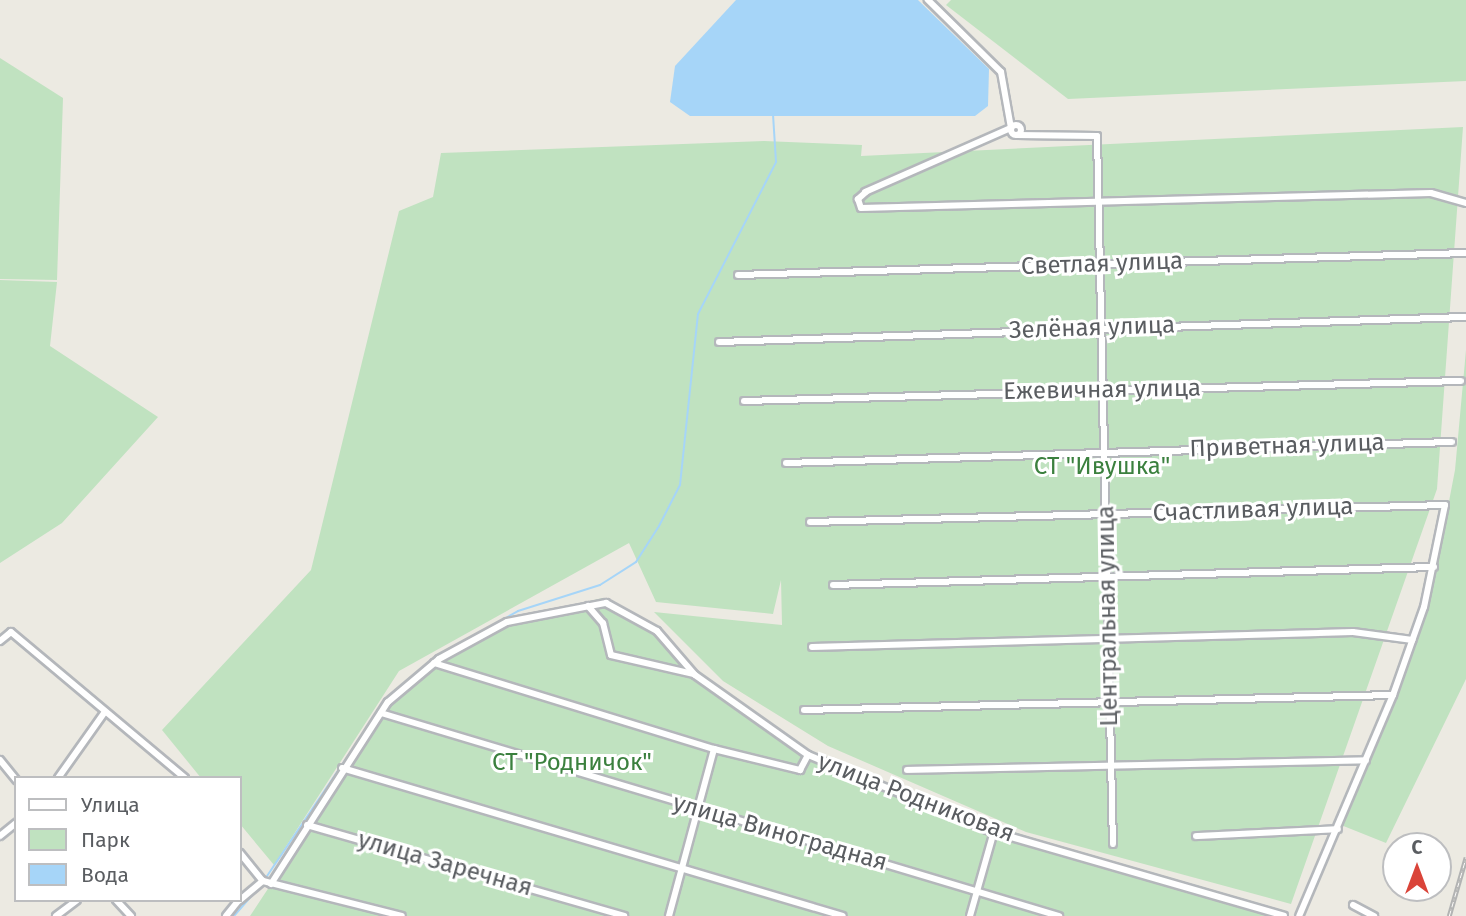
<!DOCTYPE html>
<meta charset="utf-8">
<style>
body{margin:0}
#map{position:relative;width:1466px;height:916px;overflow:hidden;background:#eceae2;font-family:"Fira Sans",sans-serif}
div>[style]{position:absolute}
.green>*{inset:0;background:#c0e2c0}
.water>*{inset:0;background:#a6d5f8}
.stream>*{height:2px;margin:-1px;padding:0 1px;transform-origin:1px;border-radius:1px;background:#a6d5f8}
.roads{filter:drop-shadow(2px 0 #b4b7bb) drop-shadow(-2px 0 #b4b7bb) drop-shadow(0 2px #b4b7bb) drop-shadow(0 -2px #b4b7bb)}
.minor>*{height:6px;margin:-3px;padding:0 3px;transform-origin:3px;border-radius:3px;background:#fff}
.minor>.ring{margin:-3px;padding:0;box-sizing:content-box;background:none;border:6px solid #fff;border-radius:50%}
.rail>*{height:4.5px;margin-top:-2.25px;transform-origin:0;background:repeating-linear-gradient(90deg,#fff 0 5px,#b2b3b3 0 10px);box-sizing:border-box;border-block:2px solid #b2b3b3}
span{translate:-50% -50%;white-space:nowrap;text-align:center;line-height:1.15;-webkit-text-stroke:6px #fff;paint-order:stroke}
.street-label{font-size:24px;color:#5a5d61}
.park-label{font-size:24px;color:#3b803e}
.legend{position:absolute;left:14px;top:776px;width:228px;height:126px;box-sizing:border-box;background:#fff;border:2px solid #bdbec0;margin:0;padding:9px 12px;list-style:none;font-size:21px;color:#5a5d61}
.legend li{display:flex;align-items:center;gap:14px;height:35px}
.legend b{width:35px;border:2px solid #bdbec0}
.north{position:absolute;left:1382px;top:832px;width:70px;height:70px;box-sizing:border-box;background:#fff;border:2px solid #bdbec0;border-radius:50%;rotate:0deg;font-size:19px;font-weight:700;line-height:28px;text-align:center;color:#5a5d61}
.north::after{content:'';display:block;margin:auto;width:24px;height:32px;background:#da4439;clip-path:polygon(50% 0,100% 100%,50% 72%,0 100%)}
</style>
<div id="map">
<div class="green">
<div style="clip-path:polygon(951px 0,1466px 0,1466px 81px,1068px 99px,946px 5px)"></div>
<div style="clip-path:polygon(0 58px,63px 98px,57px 280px,0 279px)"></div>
<div style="clip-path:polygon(1463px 127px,1437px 489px,1291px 904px,1026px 832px,828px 746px,723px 681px,654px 612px,782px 625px,781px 580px,773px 614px,656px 602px,629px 543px,399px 671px,274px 865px,240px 824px,240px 778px,201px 778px,162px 730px,311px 570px,399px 211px,433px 197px,441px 153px,764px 141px,862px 145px,861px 156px)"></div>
<div style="clip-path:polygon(0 280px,57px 282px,50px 346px,158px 417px,62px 523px,0 563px)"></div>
<div style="clip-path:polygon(1466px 350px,1466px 679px,1386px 843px,1341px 825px,1432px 590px,1455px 470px)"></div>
<div style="clip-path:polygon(602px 598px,660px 630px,704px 678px,808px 750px,946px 810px,1274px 916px,250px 916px,387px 708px,446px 657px,503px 623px)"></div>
</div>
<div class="water">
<div style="clip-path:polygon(736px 0,918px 0,989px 69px,988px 106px,975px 116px,690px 116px,670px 102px,675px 66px)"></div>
</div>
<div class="stream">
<div style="left:437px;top:657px;width:93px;rotate:-29.6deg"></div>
<div style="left:518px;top:611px;width:86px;rotate:-17.6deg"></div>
<div style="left:600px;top:585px;width:43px;rotate:-32.6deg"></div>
<div style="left:636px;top:562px;width:43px;rotate:-57.4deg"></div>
<div style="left:659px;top:526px;width:46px;rotate:-62.9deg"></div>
<div style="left:680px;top:485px;width:172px;rotate:-84deg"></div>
<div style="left:698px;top:314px;width:171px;rotate:-62.8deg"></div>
<div style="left:776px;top:162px;width:48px;rotate:-93.6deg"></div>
<div style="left:265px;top:879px;width:215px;rotate:-56deg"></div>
<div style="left:234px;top:916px;width:32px;rotate:-49deg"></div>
</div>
<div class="roads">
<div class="minor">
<div class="ring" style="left:1011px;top:125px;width:4px;height:4px"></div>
<div style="left:1017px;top:135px;width:80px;rotate:0.7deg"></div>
<div style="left:1097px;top:136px;width:708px;rotate:88.71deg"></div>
<div style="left:865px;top:192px;width:159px;rotate:-23.7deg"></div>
<div style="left:1011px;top:128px;width:57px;rotate:-100.1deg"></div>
<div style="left:1001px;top:72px;width:103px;rotate:-135.4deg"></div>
<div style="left:866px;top:192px;width:11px;rotate:139deg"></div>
<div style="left:858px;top:199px;width:9px;rotate:72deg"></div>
<div style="left:861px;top:208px;width:570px;rotate:-1.51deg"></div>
<div style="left:1431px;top:193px;width:36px;rotate:16deg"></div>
<div style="left:738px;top:275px;width:728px;rotate:-1.73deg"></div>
<div style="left:719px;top:342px;width:747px;rotate:-1.92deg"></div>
<div style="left:744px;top:401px;width:717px;rotate:-1.6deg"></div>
<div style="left:786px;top:463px;width:666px;rotate:-1.81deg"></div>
<div style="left:810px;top:522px;width:635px;rotate:-1.53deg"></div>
<div style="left:1445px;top:505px;width:104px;rotate:101.6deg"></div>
<div style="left:1424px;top:607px;width:93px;rotate:109.4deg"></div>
<div style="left:1393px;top:695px;width:240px;rotate:113deg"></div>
<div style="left:833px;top:585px;width:601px;rotate:-1.72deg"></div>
<div style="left:588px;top:606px;width:23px;rotate:49deg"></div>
<div style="left:603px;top:623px;width:33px;rotate:76deg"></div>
<div style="left:611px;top:655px;width:84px;rotate:13deg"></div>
<div style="left:0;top:641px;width:14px;rotate:-39deg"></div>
<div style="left:11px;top:632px;width:227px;rotate:40deg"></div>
<div style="left:812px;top:647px;width:541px;rotate:-1.59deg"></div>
<div style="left:1353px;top:632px;width:60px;rotate:7.7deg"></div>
<div style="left:434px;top:663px;width:293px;rotate:17.1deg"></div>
<div style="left:714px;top:749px;width:89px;rotate:13.7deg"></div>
<div style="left:800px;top:770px;width:17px;rotate:-62deg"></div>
<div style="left:804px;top:710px;width:589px;rotate:-1.46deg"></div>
<div style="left:381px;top:713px;width:708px;rotate:16.67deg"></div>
<div style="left:0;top:760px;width:26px;rotate:51deg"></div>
<div style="left:342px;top:768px;width:522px;rotate:16.46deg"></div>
<div style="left:907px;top:770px;width:459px;rotate:-1.2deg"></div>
<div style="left:58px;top:778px;width:80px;rotate:-54.7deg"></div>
<div style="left:307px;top:825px;width:330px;rotate:16deg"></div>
<div style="left:0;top:836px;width:21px;rotate:-39deg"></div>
<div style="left:1196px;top:836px;width:142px;rotate:-2.8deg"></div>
<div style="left:240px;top:853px;width:36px;rotate:51deg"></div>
<div style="left:263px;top:881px;width:143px;rotate:14.1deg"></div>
<div style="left:271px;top:884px;width:216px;rotate:-57.3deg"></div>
<div style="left:388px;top:702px;width:67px;rotate:-40.1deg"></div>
<div style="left:439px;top:659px;width:77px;rotate:-28.6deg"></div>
<div style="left:507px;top:622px;width:101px;rotate:-10.9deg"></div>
<div style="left:606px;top:603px;width:58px;rotate:28.8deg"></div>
<div style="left:657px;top:631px;width:58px;rotate:49.2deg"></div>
<div style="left:695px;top:675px;width:138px;rotate:35.3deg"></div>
<div style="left:808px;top:755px;width:194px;rotate:22.7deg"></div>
<div style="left:987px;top:830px;width:309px;rotate:16.1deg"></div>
<div style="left:116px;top:900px;width:22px;rotate:47deg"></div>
<div style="left:240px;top:900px;width:30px;rotate:-40deg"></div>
<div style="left:1353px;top:905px;width:24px;rotate:28deg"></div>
<div style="left:56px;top:916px;width:26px;rotate:-37deg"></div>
<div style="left:226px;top:916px;width:21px;rotate:-51deg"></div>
<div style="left:669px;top:916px;width:173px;rotate:-74.9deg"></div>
<div style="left:970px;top:916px;width:88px;rotate:-74.2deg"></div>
</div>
</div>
<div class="rail">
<div style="left:1449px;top:916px;width:61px;rotate:-73.9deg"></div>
</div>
<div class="street-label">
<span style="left:1102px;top:264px;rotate:-2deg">Светлая улица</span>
<span style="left:1092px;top:328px;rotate:-2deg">Зелёная улица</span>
<span style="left:1102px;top:390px;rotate:-1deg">Ежевичная улица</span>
<span style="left:1287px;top:446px;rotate:-2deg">Приветная улица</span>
<span style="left:1253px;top:510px;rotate:-2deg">Счастливая улица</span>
<span style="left:1108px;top:616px;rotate:-91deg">Центральная улица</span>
<span style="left:916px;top:798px;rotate:21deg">улица Родниковая</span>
<span style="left:780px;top:833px;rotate:16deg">улица Виноградная</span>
<span style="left:445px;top:864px;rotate:16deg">улица Заречная</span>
</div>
<div class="park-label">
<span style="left:1102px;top:467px">СТ "Ивушка"</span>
<span style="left:572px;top:763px">СТ "Родничок"</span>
</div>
<ul class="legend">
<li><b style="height:9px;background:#fff"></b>Улица</li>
<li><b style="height:19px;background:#c0e2c0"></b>Парк</li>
<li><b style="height:19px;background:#a6d5f8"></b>Вода</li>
</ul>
<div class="north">С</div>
</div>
